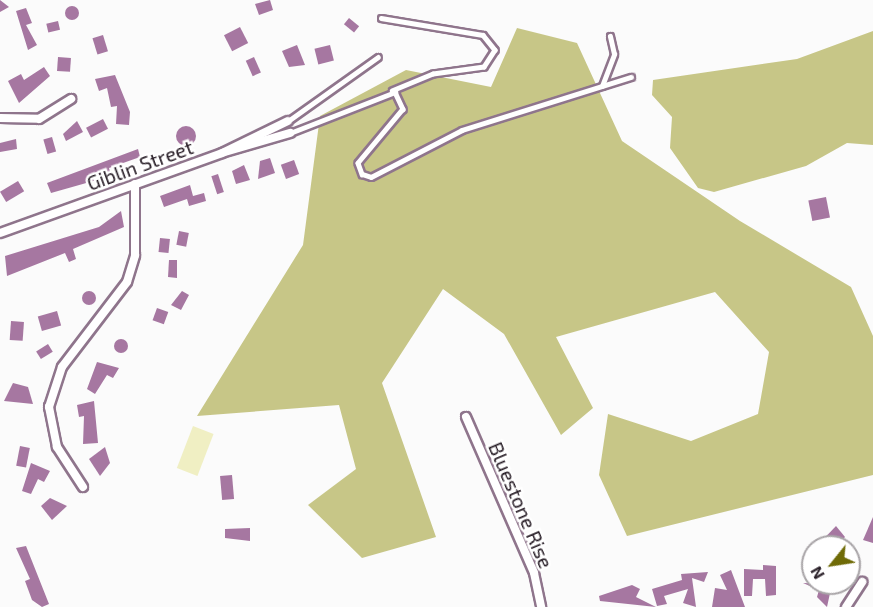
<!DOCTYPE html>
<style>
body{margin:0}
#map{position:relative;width:873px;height:607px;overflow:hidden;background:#fbfbfb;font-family:"Exo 2",sans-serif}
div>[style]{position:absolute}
.green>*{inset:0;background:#f0efc3;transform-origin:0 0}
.forest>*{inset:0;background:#c7c687}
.building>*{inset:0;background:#a677a1;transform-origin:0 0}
.round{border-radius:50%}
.roads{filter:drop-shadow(2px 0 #8f758c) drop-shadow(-2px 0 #8f758c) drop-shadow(0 2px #8f758c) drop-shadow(0 -2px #8f758c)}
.lane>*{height:4.5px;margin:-2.25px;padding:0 2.25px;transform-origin:2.25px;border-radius:2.25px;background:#fff}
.street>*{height:8px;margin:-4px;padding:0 4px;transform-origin:4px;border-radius:4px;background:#fff}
span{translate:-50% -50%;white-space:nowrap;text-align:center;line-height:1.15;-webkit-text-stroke:5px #fff;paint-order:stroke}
.street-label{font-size:20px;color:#251b24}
.north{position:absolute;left:801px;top:535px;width:60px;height:60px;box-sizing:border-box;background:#fff;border:2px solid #a8a4a7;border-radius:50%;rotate:240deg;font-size:16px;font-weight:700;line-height:24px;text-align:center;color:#251b24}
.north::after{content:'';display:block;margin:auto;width:21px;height:27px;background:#6f6b07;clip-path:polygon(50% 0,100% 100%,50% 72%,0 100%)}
</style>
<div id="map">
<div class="green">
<div style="left:193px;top:426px;width:22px;height:45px;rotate:21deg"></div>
</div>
<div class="forest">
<div style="clip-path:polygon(517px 28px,577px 43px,622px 141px,740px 221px,851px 287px,873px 336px,873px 475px,627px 536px,599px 475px,608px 414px,691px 441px,758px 414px,769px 352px,715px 292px,556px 337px,593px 408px,561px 435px,504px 334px,443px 289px,382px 383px,436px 537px,362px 558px,308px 505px,356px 469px,339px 405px,197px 416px,303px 245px,320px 116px,406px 70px,491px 87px)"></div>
<div style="clip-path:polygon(873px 31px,873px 145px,847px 143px,806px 166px,714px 192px,698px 188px,670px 148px,672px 117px,652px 95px,653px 80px,797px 59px)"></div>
</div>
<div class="building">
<div style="clip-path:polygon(0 0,9px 7px,0 12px)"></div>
<div style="clip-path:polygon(270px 0,273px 10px,259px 15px,255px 4px)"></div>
<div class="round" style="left:65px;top:6px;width:14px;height:14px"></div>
<div style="clip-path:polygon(26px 8px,32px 23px,26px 25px,37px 45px,28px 50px,16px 11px)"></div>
<div style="left:349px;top:18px;width:13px;height:8px;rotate:39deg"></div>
<div style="left:58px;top:21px;width:9px;height:12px;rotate:77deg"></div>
<div style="left:240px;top:27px;width:18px;height:18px;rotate:63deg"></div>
<div style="left:103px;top:35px;width:17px;height:11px;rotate:73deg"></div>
<div style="clip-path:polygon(297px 45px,305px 65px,289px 67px,282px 51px)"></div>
<div style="left:330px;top:45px;width:16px;height:16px;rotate:76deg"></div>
<div style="left:58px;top:57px;width:13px;height:14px;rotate:4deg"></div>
<div style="left:254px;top:57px;width:17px;height:9px;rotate:66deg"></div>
<div style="clip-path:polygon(44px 67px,50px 76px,19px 103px,8px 81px,21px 74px,24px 80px)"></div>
<div style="clip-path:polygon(115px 75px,130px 112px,129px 125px,116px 124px,117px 106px,111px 107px,107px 88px,99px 91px,95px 79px)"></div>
<div style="left:103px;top:119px;width:11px;height:19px;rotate:63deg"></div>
<div style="clip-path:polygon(77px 121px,83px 132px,66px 141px,63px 134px)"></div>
<div class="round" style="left:176px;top:126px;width:20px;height:20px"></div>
<div style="left:52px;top:137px;width:15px;height:9px;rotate:74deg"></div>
<div style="clip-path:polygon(16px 139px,17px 149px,0 152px,0 143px)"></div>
<div style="clip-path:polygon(138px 149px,140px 157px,109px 168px,111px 176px,51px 193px,47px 183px)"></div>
<div style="clip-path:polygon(270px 158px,275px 173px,258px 179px,260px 161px)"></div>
<div style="left:294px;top:160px;width:15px;height:14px;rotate:70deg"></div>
<div style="clip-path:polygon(244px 165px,250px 180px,236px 184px,232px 171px)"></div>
<div style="left:218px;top:174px;width:19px;height:7px;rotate:72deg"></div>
<div style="left:18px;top:181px;width:12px;height:21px;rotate:59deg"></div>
<div style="clip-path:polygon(190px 185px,193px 196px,204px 193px,206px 201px,189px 206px,187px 199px,164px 207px,160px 196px)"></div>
<div style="left:826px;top:197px;width:21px;height:18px;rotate:79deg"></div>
<div style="clip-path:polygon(121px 211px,124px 227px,73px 249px,76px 259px,69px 262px,65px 253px,7px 276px,5px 256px,99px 227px)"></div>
<div style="left:179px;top:231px;width:10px;height:14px;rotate:11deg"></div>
<div style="left:160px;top:238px;width:10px;height:14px;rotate:6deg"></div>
<div style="clip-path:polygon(169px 260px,177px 260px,177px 278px,168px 277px)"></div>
<div class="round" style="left:82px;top:291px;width:14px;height:14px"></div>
<div style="clip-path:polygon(182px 291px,189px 295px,181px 310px,171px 305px)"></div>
<div style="left:157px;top:308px;width:12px;height:13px;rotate:20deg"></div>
<div style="left:57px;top:311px;width:15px;height:20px;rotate:74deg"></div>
<div style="left:11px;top:321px;width:13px;height:19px;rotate:4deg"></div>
<div class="round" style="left:114px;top:339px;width:14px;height:14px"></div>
<div style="left:48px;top:344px;width:9px;height:14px;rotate:58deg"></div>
<div style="clip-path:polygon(97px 362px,119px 368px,113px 378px,107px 375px,95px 394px,87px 389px)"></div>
<div style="clip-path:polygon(13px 383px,28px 387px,33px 404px,4px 401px)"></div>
<div style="clip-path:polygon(94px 401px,98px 443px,83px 444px,84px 416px,79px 417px,77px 405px)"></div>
<div style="left:20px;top:446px;width:10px;height:20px;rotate:11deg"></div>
<div style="clip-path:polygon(105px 447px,110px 463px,100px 476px,89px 459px)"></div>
<div style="clip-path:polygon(31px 463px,50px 471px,44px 482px,38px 479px,31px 494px,22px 491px)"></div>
<div style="left:232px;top:475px;width:24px;height:12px;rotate:85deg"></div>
<div style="clip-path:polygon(50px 498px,67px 506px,52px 520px,41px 506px)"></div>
<div style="clip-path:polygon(873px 517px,873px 543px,863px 540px)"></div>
<div style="clip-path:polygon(836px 526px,845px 537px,836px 547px,816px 547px)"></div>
<div style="clip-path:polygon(250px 528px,250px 541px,225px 538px,225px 529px)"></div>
<div style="clip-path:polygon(26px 546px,49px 604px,42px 607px,32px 600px,25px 581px,30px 579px,16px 548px)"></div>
<div style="clip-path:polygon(763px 565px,776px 566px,776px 595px,766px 596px,765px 579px,753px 579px,752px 596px,744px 596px,744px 569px,763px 570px)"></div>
<div style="clip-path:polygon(731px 570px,745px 607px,712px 607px,715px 588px,727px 590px,720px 575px)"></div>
<div style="clip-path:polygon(708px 572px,704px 582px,692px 578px,696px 607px,683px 603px,688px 589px,664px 596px,667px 604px,657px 606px,652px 589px,682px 580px,681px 574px)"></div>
<div style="clip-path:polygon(803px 583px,832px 584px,827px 607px,817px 597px,819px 590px)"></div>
<div style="clip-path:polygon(632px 585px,640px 589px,636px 597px,656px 607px,600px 601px,599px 596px)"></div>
</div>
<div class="roads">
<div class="lane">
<div style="left:381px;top:18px;width:103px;rotate:9.5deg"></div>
<div style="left:483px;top:35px;width:19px;rotate:51deg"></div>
<div style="left:495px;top:50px;width:20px;rotate:123deg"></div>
<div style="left:484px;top:67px;width:51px;rotate:172.2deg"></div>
<div style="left:433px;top:74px;width:44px;rotate:157.5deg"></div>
<div style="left:602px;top:86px;width:34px;rotate:-69deg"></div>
<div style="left:614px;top:54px;width:18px;rotate:-103deg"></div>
<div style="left:288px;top:121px;width:110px;rotate:-35.4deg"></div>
<div style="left:290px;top:133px;width:113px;rotate:-21.3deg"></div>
<div style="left:395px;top:92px;width:19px;rotate:65deg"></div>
<div style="left:403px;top:109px;width:70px;rotate:129.8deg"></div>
<div style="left:358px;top:163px;width:12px;rotate:70deg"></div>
<div style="left:362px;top:174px;width:9px;rotate:18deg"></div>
<div style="left:371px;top:177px;width:102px;rotate:-27.3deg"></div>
<div style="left:462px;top:130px;width:177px;rotate:-17.4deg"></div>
</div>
<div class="street">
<div style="left:0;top:118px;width:39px;rotate:1deg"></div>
<div style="left:39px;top:119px;width:38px;rotate:-32deg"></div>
<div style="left:225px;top:152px;width:68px;rotate:-16.3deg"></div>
<div style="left:0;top:233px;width:236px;rotate:-19.8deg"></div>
<div style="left:222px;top:153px;width:73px;rotate:-25.9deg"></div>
<div style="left:466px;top:417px;width:170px;rotate:66.4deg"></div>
<div style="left:534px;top:573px;width:35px;rotate:78deg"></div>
<div style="left:83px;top:487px;width:48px;rotate:-123deg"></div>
<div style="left:57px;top:447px;width:41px;rotate:-101.3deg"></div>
<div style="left:49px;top:407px;width:42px;rotate:-72deg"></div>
<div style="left:62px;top:367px;width:107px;rotate:-52.6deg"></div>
<div style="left:127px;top:282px;width:28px;rotate:-73deg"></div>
<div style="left:135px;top:255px;width:71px;rotate:-90deg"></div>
<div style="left:846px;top:607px;width:30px;rotate:-57deg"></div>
</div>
</div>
<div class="street-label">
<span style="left:140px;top:165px;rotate:-20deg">Giblin Street</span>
<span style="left:521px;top:505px;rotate:67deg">Bluestone Rise</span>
</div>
<div class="north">N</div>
</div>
